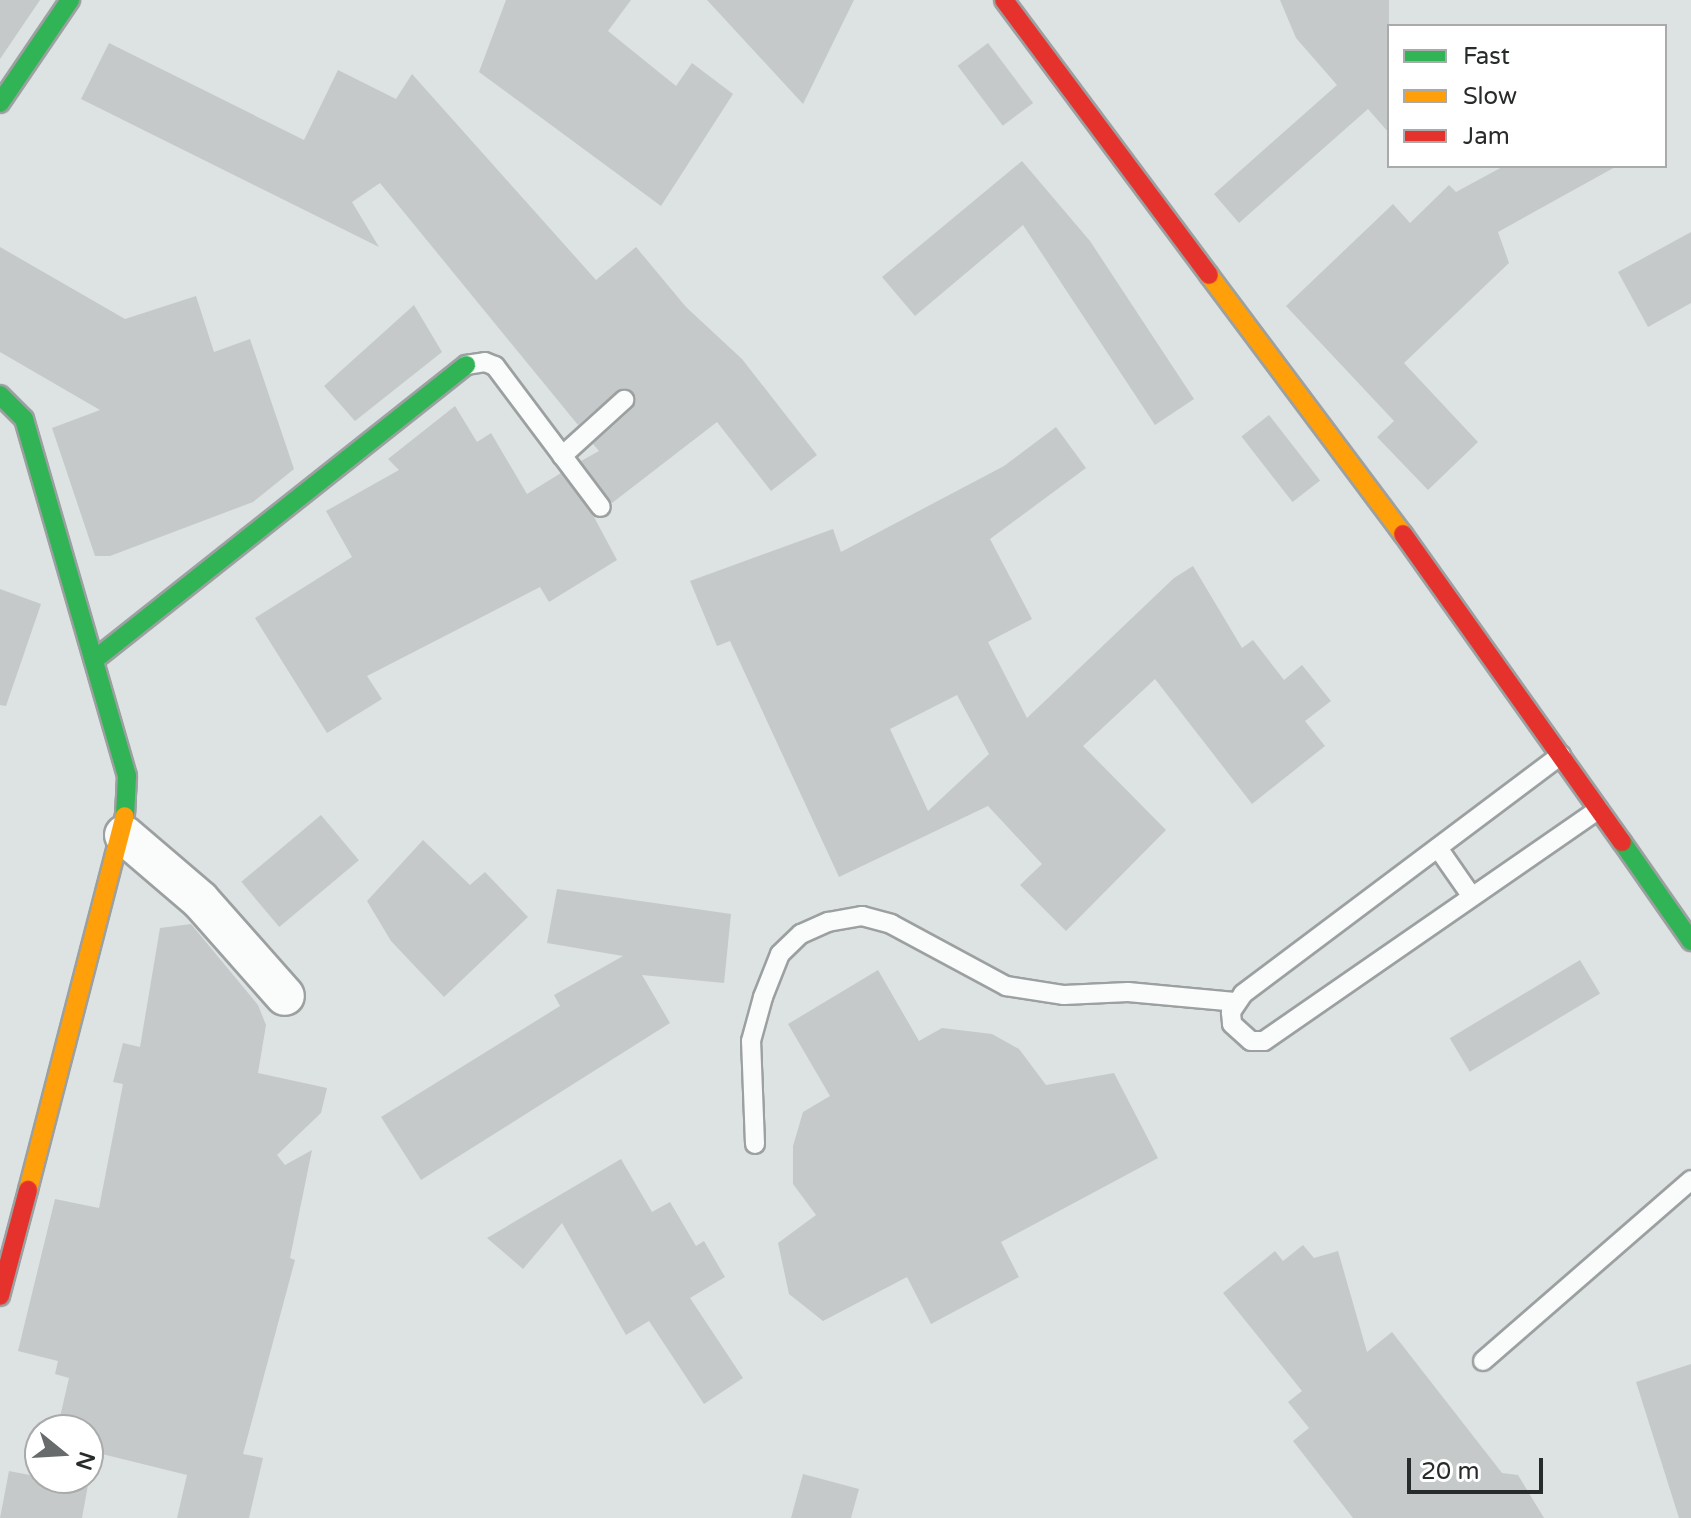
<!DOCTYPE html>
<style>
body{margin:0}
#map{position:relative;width:1691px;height:1518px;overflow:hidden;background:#dde2e3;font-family:"Varela Round",sans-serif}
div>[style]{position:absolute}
.building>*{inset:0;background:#c5c9ca;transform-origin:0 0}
.roads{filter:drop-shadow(2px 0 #9ca0a0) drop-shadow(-2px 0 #9ca0a0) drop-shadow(0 2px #9ca0a0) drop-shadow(0 -2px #9ca0a0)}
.lane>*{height:18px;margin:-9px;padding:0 9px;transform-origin:9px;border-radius:9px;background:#fafbfb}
.street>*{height:38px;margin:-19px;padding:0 19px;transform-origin:19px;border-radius:19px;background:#fafbfb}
.fast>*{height:18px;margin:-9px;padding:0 9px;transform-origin:9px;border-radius:9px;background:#30b455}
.slow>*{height:18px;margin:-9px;padding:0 9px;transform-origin:9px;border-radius:9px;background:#ff9f0a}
.jam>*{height:18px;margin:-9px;padding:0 9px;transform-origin:9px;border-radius:9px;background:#e5322d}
span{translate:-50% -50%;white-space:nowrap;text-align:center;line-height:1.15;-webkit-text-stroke:6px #fff;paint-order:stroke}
.legend{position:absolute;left:1387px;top:24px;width:280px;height:144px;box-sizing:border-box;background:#fff;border:2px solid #a9aaaa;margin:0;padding:10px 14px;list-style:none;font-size:24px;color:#282b2b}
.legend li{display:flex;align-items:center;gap:16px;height:40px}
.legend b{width:40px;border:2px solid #a9aaaa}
.north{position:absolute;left:24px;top:1414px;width:80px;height:80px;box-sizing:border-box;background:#fff;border:2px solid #a9aaaa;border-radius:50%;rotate:108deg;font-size:22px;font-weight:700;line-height:32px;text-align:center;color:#282b2b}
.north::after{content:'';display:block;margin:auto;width:28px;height:36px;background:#676b6b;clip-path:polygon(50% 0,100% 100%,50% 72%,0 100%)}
.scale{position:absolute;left:1407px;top:1458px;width:136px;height:36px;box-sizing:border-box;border:4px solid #282b2b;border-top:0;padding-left:10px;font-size:24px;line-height:28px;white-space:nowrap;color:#282b2b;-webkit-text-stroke:6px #fff;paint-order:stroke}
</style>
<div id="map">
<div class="building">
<div style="clip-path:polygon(0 0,40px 0,0 59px)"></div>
<div style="clip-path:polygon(506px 0,631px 0,608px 31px,676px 86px,692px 63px,733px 94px,661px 206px,479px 72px)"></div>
<div style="clip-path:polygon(707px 0,854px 0,803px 104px)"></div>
<div style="clip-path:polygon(1280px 0,1389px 0,1389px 133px,1368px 109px,1239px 223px,1214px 194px,1337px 85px,1296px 38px)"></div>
<div style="clip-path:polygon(109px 43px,304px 140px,338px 70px,396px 99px,412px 74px,596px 280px,636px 247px,686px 307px,742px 359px,817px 455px,771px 491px,717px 422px,612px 503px,581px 461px,599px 451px,593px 444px,633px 408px,632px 391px,617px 391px,578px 425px,380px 183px,352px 202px,379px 247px,81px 99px)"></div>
<div style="left:988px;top:43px;width:75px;height:38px;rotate:53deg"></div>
<div style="clip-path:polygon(1022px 161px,1090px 241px,1194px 399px,1155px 425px,1023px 225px,915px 316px,882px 277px)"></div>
<div style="clip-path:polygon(1504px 166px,1617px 166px,1498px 232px,1509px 263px,1404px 363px,1478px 442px,1428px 490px,1377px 437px,1394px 421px,1286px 306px,1393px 204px,1410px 223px,1449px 185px,1456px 192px)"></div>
<div style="clip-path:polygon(1691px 232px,1691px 303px,1648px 327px,1618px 272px)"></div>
<div style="clip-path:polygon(0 247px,125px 319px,196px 296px,214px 352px,250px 339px,294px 469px,253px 502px,110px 556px,95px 556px,52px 428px,100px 410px,0 352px)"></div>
<div style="clip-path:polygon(414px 305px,442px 352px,355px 421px,324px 386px)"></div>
<div style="clip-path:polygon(455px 406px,477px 442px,491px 433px,527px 494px,561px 473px,594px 517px,617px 560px,549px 602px,540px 587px,367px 676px,382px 699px,327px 733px,255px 618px,352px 557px,326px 511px,399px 470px,388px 459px)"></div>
<div style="left:1269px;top:415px;width:83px;height:35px;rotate:52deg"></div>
<div style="clip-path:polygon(evenodd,1056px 427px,1086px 468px,990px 539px,1032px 619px,988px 642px,1027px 718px,1174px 578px,1193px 566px,1242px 648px,1253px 640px,1284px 680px,1302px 665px,1331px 701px,1305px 721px,1325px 746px,1252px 804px,1155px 679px,1083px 746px,1166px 830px,1066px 931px,1020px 885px,1042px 864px,988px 806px,839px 877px,730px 641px,717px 646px,690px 581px,833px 529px,841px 552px,1004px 466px,1056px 427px,957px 695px,989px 754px,928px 811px,890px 729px,957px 695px)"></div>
<div style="clip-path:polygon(0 589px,41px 604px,6px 706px,0 705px)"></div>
<div style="left:321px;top:815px;width:59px;height:104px;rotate:50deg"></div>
<div style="clip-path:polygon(423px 840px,470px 885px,485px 872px,528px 917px,444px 997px,391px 941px,367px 901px)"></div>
<div style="clip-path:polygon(557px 889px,731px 914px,724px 983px,642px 975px,670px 1023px,421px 1180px,381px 1117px,560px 1006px,554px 995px,623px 956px,547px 943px)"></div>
<div style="clip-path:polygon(191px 924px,258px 1005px,266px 1025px,258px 1073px,327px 1088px,321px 1113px,277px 1155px,285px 1165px,312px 1150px,290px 1258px,295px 1260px,243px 1454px,263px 1458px,249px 1518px,177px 1518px,187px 1475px,94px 1452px,82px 1518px,0 1518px,9px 1471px,45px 1478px,88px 1478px,88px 1430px,57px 1430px,69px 1378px,55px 1374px,58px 1361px,18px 1351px,55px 1199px,99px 1208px,123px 1084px,113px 1082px,123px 1043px,140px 1047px,160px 928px)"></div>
<div style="left:1580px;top:960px;width:39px;height:152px;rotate:59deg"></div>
<div style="clip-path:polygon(878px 970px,919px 1041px,942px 1028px,992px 1034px,1019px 1049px,1046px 1085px,1114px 1073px,1158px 1158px,1001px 1242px,1019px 1277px,931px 1324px,907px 1277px,823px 1321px,789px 1294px,778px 1243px,816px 1215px,793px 1184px,793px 1146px,803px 1112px,830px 1096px,788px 1024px)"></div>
<div style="clip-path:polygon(621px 1159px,652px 1212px,670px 1202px,696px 1246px,704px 1241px,725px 1277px,690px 1298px,743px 1378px,704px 1404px,649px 1321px,626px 1335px,562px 1223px,523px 1269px,487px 1238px)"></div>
<div style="clip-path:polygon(1303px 1245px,1314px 1258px,1338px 1251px,1367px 1352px,1392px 1332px,1502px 1473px,1518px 1475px,1544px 1518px,1353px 1518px,1293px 1441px,1309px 1428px,1288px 1402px,1302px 1391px,1223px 1293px,1275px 1251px,1283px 1261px)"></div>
<div style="clip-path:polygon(1691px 1364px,1691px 1518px,1679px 1518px,1636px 1382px)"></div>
<div style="clip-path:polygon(803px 1474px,859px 1489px,851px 1518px,791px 1518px)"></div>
</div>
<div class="roads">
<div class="lane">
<div style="left:466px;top:365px;width:19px;rotate:-9deg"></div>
<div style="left:485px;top:362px;width:11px;rotate:22deg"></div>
<div style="left:495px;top:366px;width:176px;rotate:53.1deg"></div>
<div style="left:562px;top:456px;width:84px;rotate:-42.1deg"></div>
<div style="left:1561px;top:755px;width:398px;rotate:143.1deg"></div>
<div style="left:1243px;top:994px;width:22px;rotate:124deg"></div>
<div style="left:1231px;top:1012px;width:12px;rotate:85deg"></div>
<div style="left:1232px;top:1024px;width:25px;rotate:42deg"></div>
<div style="left:1251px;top:1041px;width:13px"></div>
<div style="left:1264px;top:1041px;width:407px;rotate:-34.7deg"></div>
<div style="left:1438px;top:848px;width:56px;rotate:55.2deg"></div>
<div style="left:755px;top:1144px;width:103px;rotate:-92.2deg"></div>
<div style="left:751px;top:1041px;width:46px;rotate:-74.7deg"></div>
<div style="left:763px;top:997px;width:46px;rotate:-68.4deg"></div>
<div style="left:780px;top:954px;width:29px;rotate:-44deg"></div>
<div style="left:801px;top:934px;width:30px;rotate:-24deg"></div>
<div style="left:828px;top:922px;width:35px;rotate:-10deg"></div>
<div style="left:862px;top:916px;width:30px;rotate:15deg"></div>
<div style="left:891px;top:924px;width:131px;rotate:28.3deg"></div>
<div style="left:1006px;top:986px;width:59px;rotate:8.8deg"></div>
<div style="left:1064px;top:995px;width:64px;rotate:-2.7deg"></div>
<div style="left:1128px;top:992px;width:107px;rotate:5.3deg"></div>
<div style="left:1483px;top:1361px;width:276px;rotate:-41deg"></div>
</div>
<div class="street">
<div style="left:124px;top:835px;width:100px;rotate:40.5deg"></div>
<div style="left:200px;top:900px;width:128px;rotate:48.5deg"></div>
</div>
<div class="fast">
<div style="left:0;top:103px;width:125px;rotate:-55.8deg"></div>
<div style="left:0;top:395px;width:34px;rotate:45deg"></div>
<div style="left:24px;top:419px;width:372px;rotate:73.9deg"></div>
<div style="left:127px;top:776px;width:40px;rotate:92.9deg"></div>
<div style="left:94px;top:660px;width:475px;rotate:-38.4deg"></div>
<div style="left:1622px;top:842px;width:121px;rotate:55.1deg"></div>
</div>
<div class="slow">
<div style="left:1209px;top:275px;width:324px;rotate:53.2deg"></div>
<div style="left:28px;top:1190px;width:386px;rotate:-75.5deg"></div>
</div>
<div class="jam">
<div style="left:1004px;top:0;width:343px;rotate:53.3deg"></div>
<div style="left:1403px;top:534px;width:378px;rotate:54.6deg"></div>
<div style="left:0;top:1296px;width:110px;rotate:-75.2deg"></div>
</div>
</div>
<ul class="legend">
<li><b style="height:10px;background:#30b455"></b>Fast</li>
<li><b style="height:10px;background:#ff9f0a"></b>Slow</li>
<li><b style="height:10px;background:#e5322d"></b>Jam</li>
</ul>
<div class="north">N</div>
<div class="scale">20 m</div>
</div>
